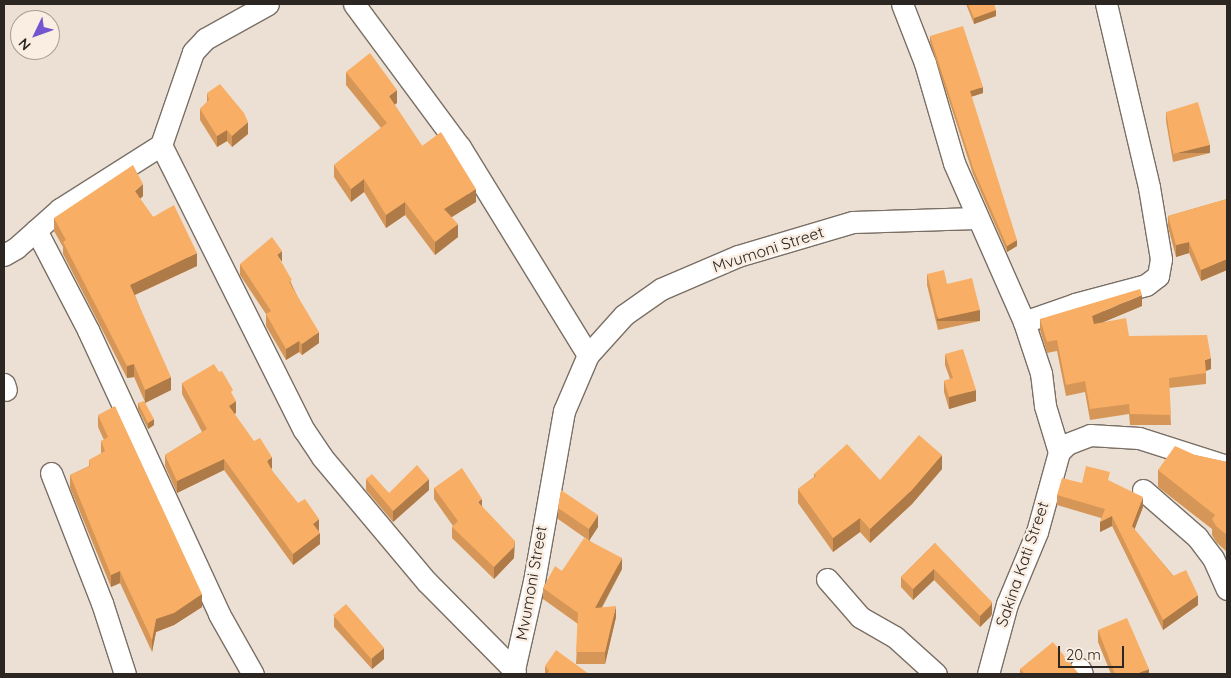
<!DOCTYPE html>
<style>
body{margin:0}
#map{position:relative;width:1231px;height:678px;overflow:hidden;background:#ece0d4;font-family:Quicksand,sans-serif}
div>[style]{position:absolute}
.roads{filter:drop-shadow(1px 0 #7a6f65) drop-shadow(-1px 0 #7a6f65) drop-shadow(0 1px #7a6f65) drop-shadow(0 -1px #7a6f65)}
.street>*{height:21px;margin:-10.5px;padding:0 10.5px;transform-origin:10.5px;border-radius:10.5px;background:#fff}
.wall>*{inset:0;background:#d59657}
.shaded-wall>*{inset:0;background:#ae7a47;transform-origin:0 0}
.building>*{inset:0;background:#f8af65;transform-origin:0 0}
span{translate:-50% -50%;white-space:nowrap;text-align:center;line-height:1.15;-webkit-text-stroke:5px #faede1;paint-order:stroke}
.street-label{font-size:16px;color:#2b2622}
.frame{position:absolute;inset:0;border:5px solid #2b2622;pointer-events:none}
.north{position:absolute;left:10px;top:10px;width:50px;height:50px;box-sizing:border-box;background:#faede1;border:1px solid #a79d95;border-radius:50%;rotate:228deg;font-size:14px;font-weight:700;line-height:20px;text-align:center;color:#2b2622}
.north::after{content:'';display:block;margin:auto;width:18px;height:22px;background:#7255cf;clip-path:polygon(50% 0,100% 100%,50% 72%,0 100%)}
.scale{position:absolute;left:1058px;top:646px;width:66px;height:22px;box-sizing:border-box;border:2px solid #2b2622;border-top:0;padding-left:6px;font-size:15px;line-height:18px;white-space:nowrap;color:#2b2622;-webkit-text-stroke:4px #faede1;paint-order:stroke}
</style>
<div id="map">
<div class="roads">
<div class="street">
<div style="left:354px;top:4px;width:178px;rotate:53.5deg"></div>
<div style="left:460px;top:147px;width:244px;rotate:58.4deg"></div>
<div style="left:902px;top:4px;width:63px;rotate:68.7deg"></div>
<div style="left:925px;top:63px;width:104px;rotate:73.8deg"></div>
<div style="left:954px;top:163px;width:174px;rotate:66.2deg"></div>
<div style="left:1024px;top:322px;width:54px;rotate:71.6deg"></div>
<div style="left:1041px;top:373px;width:33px;rotate:83deg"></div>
<div style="left:1045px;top:406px;width:48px;rotate:73.1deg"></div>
<div style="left:161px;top:145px;width:319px;rotate:63.4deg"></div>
<div style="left:304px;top:430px;width:32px;rotate:56deg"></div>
<div style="left:322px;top:457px;width:163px;rotate:50deg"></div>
<div style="left:427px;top:582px;width:125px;rotate:45.3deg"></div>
<div style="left:36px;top:230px;width:113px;rotate:62.5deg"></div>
<div style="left:88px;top:330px;width:313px;rotate:65.2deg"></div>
<div style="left:219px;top:614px;width:69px;rotate:60.5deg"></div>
<div style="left:4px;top:255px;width:14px;rotate:-30deg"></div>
<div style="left:16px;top:248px;width:59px;rotate:-41.6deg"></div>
<div style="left:60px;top:209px;width:120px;rotate:-32.4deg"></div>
<div style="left:161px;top:145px;width:98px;rotate:-71deg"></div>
<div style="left:193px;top:52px;width:18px;rotate:-47deg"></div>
<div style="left:205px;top:39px;width:72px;rotate:-29.1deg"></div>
<div style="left:1024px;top:322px;width:54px;rotate:-19.4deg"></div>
<div style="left:1075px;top:304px;width:73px;rotate:-15deg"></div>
<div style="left:1146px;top:285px;width:15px;rotate:-37deg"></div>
<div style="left:1158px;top:276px;width:17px;rotate:-80deg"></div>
<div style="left:1161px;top:259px;width:73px;rotate:-99.5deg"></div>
<div style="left:1149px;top:187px;width:188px;rotate:-103.2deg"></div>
<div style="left:4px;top:384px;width:6px;rotate:72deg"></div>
<div style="left:51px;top:473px;width:140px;rotate:68.6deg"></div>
<div style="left:102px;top:603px;width:75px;rotate:72.1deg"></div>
<div style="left:1143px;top:490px;width:72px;rotate:41deg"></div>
<div style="left:1197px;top:537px;width:26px;rotate:53deg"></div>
<div style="left:1213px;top:558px;width:34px;rotate:66deg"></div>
<div style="left:827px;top:579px;width:50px;rotate:49deg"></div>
<div style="left:860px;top:617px;width:40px;rotate:29.7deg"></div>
<div style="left:895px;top:637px;width:55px;rotate:42.1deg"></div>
<div style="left:1080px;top:669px;width:5px;rotate:68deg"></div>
<div style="left:513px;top:674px;width:95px;rotate:-77.3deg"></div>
<div style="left:534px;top:581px;width:173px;rotate:-80deg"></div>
<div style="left:564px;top:411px;width:61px;rotate:-66.8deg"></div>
<div style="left:588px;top:355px;width:54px;rotate:-48deg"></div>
<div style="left:624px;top:315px;width:45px;rotate:-35.1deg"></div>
<div style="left:661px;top:289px;width:84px;rotate:-23.2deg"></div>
<div style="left:738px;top:256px;width:120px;rotate:-16.5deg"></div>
<div style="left:853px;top:222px;width:123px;rotate:-1.9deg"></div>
<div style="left:988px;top:674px;width:73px;rotate:-74.8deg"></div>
<div style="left:1007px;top:604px;width:78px;rotate:-67.4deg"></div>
<div style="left:1037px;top:532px;width:83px;rotate:-74.6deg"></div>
<div style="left:1059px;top:452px;width:11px;rotate:-45deg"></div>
<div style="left:1067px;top:444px;width:25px;rotate:-21deg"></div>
<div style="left:1090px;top:435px;width:49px;rotate:3.5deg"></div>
<div style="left:1139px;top:438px;width:92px;rotate:17.7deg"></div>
</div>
</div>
<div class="wall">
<div style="clip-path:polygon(966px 4px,994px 4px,996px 16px,974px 24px)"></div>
<div style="clip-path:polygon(930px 36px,983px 93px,971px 97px,1017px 246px,1007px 252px,973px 174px,930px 42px)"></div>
<div style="clip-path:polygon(346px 72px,397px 103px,394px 104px,422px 146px,476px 202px,451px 217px,458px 237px,435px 255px,405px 215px,386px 228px,364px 192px,351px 202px,334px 177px,334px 165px,381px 128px,346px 85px)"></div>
<div style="clip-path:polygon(207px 93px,248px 134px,232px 147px,227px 141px,217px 147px,200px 120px,200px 109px,207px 102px)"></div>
<div style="clip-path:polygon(1166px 112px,1210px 153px,1173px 162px,1166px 121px)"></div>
<div style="clip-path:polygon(143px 196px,140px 199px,153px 217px,197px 266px,135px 295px,171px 390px,145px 403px,154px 425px,148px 429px,138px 409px,138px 403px,145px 402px,134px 377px,127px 378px,63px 254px,63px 247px,54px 231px,54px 218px)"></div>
<div style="clip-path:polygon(1227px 199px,1227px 270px,1201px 281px,1189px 253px,1176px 257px,1168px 227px,1168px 216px)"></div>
<div style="clip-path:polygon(282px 263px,319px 343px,302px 355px,299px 352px,286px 360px,266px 326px,266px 314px,240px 275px,240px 264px)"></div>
<div style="clip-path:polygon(927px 274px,947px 284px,980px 321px,938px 330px,927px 285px)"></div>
<div style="clip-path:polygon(1142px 306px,1103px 322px,1129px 336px,1211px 369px,1206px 371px,1206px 384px,1169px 388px,1171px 425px,1130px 425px,1129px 414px,1090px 420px,1085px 392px,1066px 396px,1057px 351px,1047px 353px,1040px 330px,1040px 319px)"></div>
<div style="clip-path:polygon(945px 354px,976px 401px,949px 409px,944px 392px,944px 381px,950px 379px,945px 365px)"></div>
<div style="clip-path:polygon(182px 383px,233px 396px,236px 413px,234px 414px,272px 468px,271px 469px,273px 472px,319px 530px,319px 531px,320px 544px,293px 565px,224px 470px,177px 493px,165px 466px,165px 455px,202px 432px,182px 394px)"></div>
<div style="clip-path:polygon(98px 415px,202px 607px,174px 625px,156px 632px,152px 652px,120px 583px,111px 587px,70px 488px,70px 475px,89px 466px,89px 460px,101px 454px,101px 441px,104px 440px,98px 427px)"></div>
<div style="clip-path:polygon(1195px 455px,1227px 462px,1227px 552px,1216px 542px,1212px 535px,1212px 529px,1158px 487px,1158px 470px)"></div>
<div style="clip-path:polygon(942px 469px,912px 504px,870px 543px,860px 532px,833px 552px,798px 503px,798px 489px,814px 477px,814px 474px,880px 480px)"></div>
<div style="clip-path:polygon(366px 479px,389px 493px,429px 490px,393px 522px,366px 490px)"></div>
<div style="clip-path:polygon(1110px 481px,1143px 507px,1134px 529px,1198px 605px,1163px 630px,1112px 526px,1100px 532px,1101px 518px,1057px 505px,1057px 495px,1082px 483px)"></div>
<div style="clip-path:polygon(434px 488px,482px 506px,514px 558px,494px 579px,452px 538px,452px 527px,453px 526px,434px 499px)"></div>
<div style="clip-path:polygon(558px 508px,598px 527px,589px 540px,622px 569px,602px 608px,616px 617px,605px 664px,576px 664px,578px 624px,543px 599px,543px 588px,562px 571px,588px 540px,558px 519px)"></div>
<div style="clip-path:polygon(935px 543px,992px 613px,991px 616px,980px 627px,934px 580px,913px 600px,901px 587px,901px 577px)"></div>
<div style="clip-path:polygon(334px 616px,384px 659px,372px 669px,334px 627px)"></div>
<div style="clip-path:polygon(1098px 630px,1149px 674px,1111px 674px,1098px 642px)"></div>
<div style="clip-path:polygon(545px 666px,589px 674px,545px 674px)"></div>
<div style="clip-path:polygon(1020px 669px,1079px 674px,1020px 674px)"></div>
</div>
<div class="shaded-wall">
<div style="clip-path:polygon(996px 10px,996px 16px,974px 24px,974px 18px)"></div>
<div style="clip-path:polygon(983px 87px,983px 93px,970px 97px,970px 91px)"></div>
<div style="clip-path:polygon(397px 90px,397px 103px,389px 109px,389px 96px)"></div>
<div style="clip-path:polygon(248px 122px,248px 134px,232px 147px,232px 136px)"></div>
<div style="clip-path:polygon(227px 130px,227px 141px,217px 147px,217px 136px)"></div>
<div style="left:1210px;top:145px;width:8px;height:38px;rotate:90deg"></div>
<div style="clip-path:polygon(364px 179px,364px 192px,351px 202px,351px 189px)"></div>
<div style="clip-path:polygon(143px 184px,143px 196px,135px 203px,135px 191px)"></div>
<div style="clip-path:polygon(476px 189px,476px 202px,444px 222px,444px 209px)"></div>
<div style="clip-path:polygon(405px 202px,405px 215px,386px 228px,386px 215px)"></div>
<div style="clip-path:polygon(458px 224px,458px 237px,435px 255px,435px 242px)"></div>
<div style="clip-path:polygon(1017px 240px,1017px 246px,1007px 252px,1007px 246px)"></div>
<div style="clip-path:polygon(1189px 242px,1189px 253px,1176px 257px,1176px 245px)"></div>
<div style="clip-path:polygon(282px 251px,282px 262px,277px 255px)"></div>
<div style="clip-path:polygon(197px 253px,197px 266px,130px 297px,130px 285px)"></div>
<div style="clip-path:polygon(1227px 259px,1227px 270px,1201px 281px,1201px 270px)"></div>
<div style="clip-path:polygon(1142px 295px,1142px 306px,1092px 327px,1092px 316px)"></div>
<div style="left:980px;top:310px;width:11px;height:43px;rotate:90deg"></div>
<div style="clip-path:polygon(319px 332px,319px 343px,302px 355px,302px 344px)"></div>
<div style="clip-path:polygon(299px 341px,299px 352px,286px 360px,286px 349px)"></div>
<div style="clip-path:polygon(1211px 358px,1211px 369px,1205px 371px,1205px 360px)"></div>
<div style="clip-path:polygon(134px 364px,134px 377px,127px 378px,127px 366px)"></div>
<div style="clip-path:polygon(171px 377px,171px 390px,145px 403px,145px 390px)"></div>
<div style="clip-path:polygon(976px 390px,976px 401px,949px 409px,949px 397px)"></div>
<div style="clip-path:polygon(236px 401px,236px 413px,229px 417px,229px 406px)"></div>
<div style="clip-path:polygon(154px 419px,154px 425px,148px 429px,148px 423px)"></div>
<div style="clip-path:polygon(942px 455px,942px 469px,912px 504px,870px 543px,870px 529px)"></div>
<div style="clip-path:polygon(272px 457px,272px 468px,267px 472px,267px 461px)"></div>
<div style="clip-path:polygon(224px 459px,224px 470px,177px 493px,177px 481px)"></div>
<div style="clip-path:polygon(429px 479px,429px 490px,393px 522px,393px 511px)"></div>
<div style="clip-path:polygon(1143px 497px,1143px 507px,1132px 536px,1132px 526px)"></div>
<div style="clip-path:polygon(482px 499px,482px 510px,478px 502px)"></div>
<div style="clip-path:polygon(598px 515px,598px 527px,589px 541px,589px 529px)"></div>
<div style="clip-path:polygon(1112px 516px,1112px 526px,1100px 532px,1100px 522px)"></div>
<div style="clip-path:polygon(860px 518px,860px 532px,833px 552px,833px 538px)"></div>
<div style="clip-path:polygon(319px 519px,319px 530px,313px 535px,313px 524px)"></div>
<div style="clip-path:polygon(320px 533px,320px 544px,293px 565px,293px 554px)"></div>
<div style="clip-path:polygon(515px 541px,514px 558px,494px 579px,494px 567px)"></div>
<div style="clip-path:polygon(622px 558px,622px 569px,595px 619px,595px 608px)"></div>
<div style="clip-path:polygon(934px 569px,934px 580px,913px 600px,913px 589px)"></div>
<div style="clip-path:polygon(120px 571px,120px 583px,111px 587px,111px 575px)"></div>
<div style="clip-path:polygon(202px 594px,202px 607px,174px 625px,156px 632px,152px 652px,152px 640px,156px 619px)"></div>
<div style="clip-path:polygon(1198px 595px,1198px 605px,1163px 630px,1163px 620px)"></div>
<div style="clip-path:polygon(992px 602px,992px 613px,991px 616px,980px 627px,980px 616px)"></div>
<div style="clip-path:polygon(616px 606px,616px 617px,605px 664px,605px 652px)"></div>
<div style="clip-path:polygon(384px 648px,384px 659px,372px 669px,372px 658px)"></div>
<div style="clip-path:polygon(1149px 669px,1149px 674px,1136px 674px)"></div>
</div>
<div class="building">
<div style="clip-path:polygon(968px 4px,994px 4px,996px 10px,974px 18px)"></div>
<div style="clip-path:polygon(963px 26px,983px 87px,970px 91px,1017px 240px,1007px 246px,973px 168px,930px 36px)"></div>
<div style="clip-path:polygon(370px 53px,397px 90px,389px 96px,422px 146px,441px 132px,476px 189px,444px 209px,458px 224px,435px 242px,405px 202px,386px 215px,364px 179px,351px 189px,334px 165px,387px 123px,346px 72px)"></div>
<div style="clip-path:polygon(220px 84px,244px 113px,248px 122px,232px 136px,227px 130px,217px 136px,200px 109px,209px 100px,207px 93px)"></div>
<div style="clip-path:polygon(1198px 102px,1210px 145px,1173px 154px,1166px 112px)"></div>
<div style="clip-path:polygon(133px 165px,143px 184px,135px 191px,153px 217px,174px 205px,197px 253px,130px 285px,171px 377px,145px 390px,134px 364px,127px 366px,63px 242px,66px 240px,54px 218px)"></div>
<div style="clip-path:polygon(1227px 199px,1227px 259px,1201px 270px,1189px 242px,1176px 245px,1168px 216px)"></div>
<div style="clip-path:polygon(272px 237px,282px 251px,277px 255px,292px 280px,289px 282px,319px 332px,302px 344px,299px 341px,286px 349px,266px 314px,271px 311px,240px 264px)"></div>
<div style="clip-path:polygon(944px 270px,947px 284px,972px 278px,980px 310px,938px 319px,927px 274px)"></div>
<div style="clip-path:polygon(1140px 289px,1142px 295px,1092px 316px,1094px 324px,1126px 318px,1129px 336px,1207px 335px,1211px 358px,1205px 360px,1206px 373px,1169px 378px,1171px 415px,1130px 414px,1129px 404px,1090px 409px,1085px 381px,1066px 385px,1057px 340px,1047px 342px,1040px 319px)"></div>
<div style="clip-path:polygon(963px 349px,976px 390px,949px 397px,944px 381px,953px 378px,945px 354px)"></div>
<div style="clip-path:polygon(214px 364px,219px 372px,222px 371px,233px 390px,231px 392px,236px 401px,229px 406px,254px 441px,260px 438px,272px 457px,267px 461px,273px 472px,298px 503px,305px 499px,319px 519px,313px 524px,320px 533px,293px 554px,224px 459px,177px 481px,165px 455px,207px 429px,182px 383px)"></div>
<div style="clip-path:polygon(144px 401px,154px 419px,148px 423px,138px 403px)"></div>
<div style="clip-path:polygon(115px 406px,202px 594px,174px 613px,156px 619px,152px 640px,120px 571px,111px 575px,70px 475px,90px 466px,89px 460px,105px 451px,101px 441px,108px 437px,98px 415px)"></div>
<div style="clip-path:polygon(919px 435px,942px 455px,912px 490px,870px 529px,860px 518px,833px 538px,798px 489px,816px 476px,814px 474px,847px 444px,880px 480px)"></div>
<div style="clip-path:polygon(1175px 446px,1195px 455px,1227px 462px,1227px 535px,1216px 526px,1212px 519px,1215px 515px,1158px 470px)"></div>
<div style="clip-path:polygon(417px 465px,429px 479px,393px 511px,366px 479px,372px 474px,389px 493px)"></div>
<div style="clip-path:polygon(1086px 466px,1110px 472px,1108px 480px,1143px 497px,1132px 526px,1173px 576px,1186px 570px,1198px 595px,1163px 620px,1112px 516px,1100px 522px,1105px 509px,1057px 495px,1062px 478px,1082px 483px)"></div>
<div style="clip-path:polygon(462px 468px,482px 499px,478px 502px,515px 541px,514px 547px,494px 567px,452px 527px,458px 521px,434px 488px)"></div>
<div style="clip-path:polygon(561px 490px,598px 515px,589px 529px,558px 508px)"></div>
<div style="clip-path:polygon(584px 538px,622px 558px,595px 608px,616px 606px,605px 652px,576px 652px,578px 613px,543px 588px,555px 566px,562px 571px)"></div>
<div style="clip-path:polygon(935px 543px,992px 602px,991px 605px,980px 616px,934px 569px,913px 589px,901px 577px)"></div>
<div style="left:346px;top:604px;width:58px;height:17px;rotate:49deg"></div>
<div style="clip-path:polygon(1127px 618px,1149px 669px,1136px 674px,1115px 674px,1098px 630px)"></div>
<div style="clip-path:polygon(1053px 642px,1079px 674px,1025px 674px,1020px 669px)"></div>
<div style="clip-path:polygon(556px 650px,589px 674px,547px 674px,549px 671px,545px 666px)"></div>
</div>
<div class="street-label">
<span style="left:768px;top:249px;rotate:-18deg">Mvumoni Street</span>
<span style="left:1022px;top:564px;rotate:-71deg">Sakina Kati Street</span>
<span style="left:531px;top:583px;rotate:-80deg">Mvumoni Street</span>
</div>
<div class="frame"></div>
<div class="north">N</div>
<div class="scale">20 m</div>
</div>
